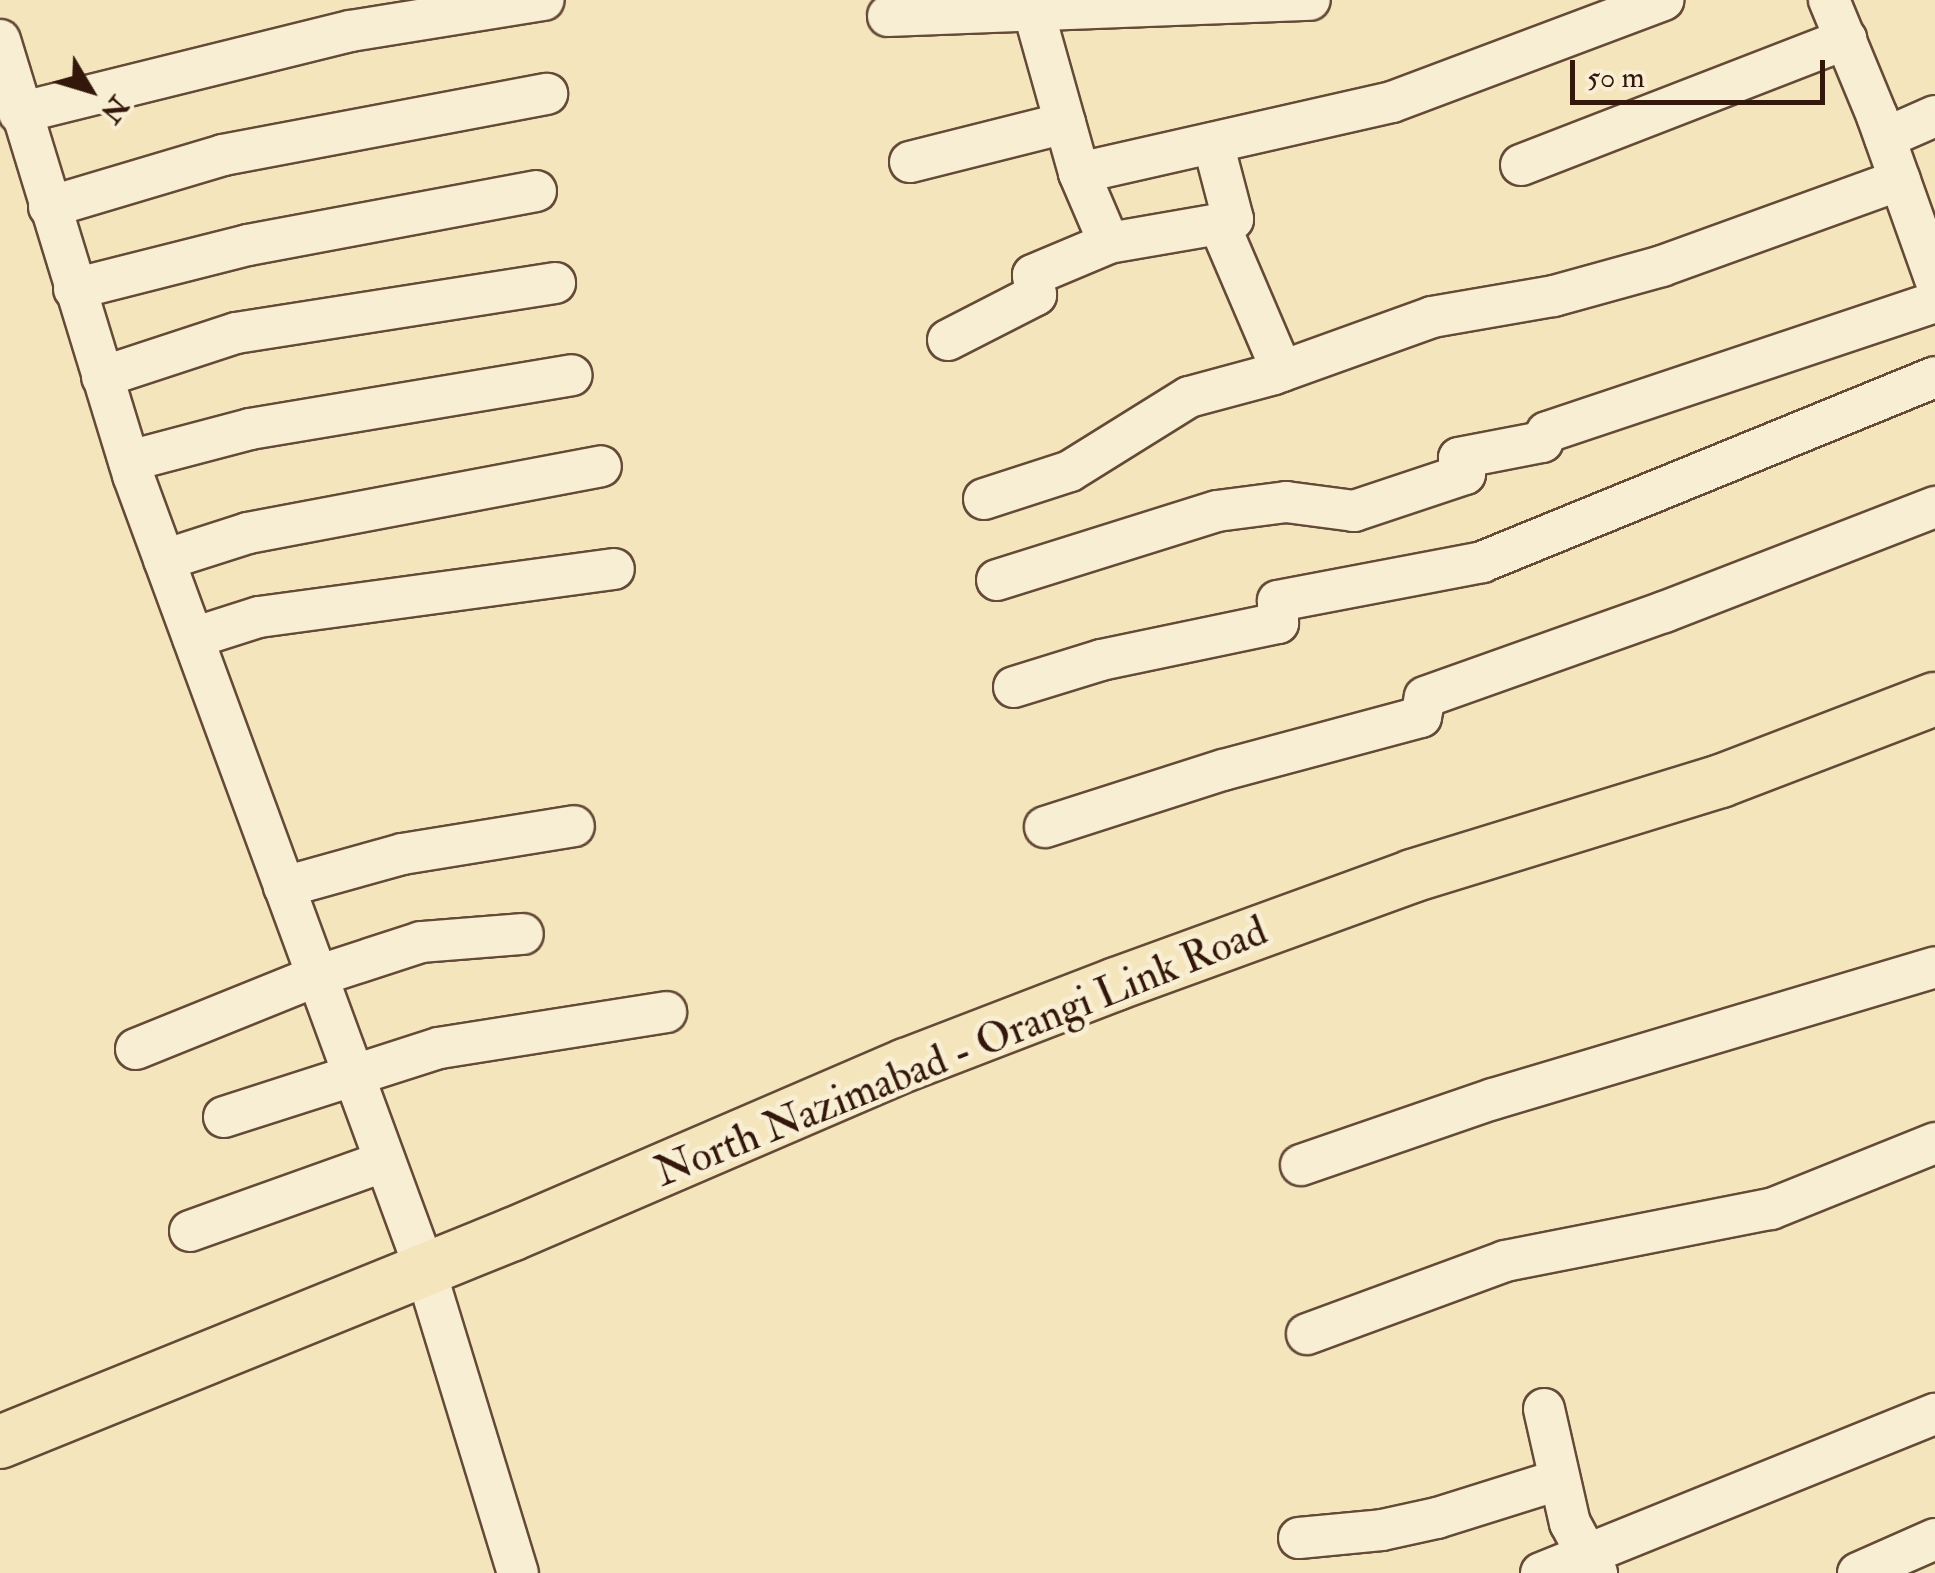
<!DOCTYPE html>
<style>
body{margin:0}
#map{position:relative;width:1935px;height:1573px;overflow:hidden;background:#f4e5bc;font-family:"IM FELL Double Pica",serif}
div>[style]{position:absolute}
.roads{filter:drop-shadow(2px 0 #644a37) drop-shadow(-2px 0 #644a37) drop-shadow(0 2px #644a37) drop-shadow(0 -2px #644a37)}
.minor>*{height:40px;margin:-20px;padding:0 20px;transform-origin:20px;border-radius:20px;background:#f8eed3}
.major>*{height:52px;margin:-26px;padding:0 26px;transform-origin:26px;border-radius:26px;background:#f4e5bc}
span{translate:-50% -50%;white-space:nowrap;text-align:center;line-height:1.15;-webkit-text-stroke:10px #f8eed3;paint-order:stroke}
.street-label{font-size:42px;color:#34170b}
.north{position:absolute;left:40px;top:40px;width:100px;height:100px;-webkit-text-stroke:8px #f8eed3;paint-order:stroke;rotate:128deg;font-size:28px;font-weight:700;line-height:40px;text-align:center;color:#34170b}
.north::after{content:'';display:block;margin:auto;width:35px;height:45px;background:#34170b;clip-path:polygon(50% 0,100% 100%,50% 72%,0 100%)}
.scale{position:absolute;left:1570px;top:60px;width:255px;height:45px;box-sizing:border-box;border:5px solid #34170b;border-top:0;padding-left:12px;font-size:30px;line-height:35px;white-space:nowrap;color:#34170b;-webkit-text-stroke:8px #f8eed3;paint-order:stroke}
</style>
<div id="map">
<div class="roads">
<div class="minor">
<div style="left:1829px;top:0;width:126px;rotate:67.5deg"></div>
<div style="left:1877px;top:116px;width:173px;rotate:70.4deg"></div>
<div style="left:1033px;top:9px;width:170px;rotate:74.3deg"></div>
<div style="left:1079px;top:173px;width:76px;rotate:66.8deg"></div>
<div style="left:888px;top:16px;width:422px;rotate:-2.2deg"></div>
<div style="left:0;top:40px;width:455px;rotate:73deg"></div>
<div style="left:133px;top:475px;width:846px;rotate:69.81deg"></div>
<div style="left:425px;top:1269px;width:318px;rotate:73deg"></div>
<div style="left:19px;top:113px;width:341px;rotate:-13.9deg"></div>
<div style="left:350px;top:31px;width:196px;rotate:-9.1deg"></div>
<div style="left:1885px;top:138px;width:55px;rotate:-23.7deg"></div>
<div style="left:1213px;top:143px;width:79px;rotate:75.3deg"></div>
<div style="left:1233px;top:219px;width:15px;rotate:160deg"></div>
<div style="left:1219px;top:224px;width:160px;rotate:66.8deg"></div>
<div style="left:910px;top:162px;width:160px;rotate:-14.1deg"></div>
<div style="left:1521px;top:165px;width:349px;rotate:-21.2deg"></div>
<div style="left:1079px;top:173px;width:321px;rotate:-12.8deg"></div>
<div style="left:1392px;top:102px;width:290px;rotate:-20.6deg"></div>
<div style="left:49px;top:207px;width:182px;rotate:-16.6deg"></div>
<div style="left:223px;top:155px;width:330px;rotate:-10.7deg"></div>
<div style="left:74px;top:289px;width:179px;rotate:-14.2deg"></div>
<div style="left:248px;top:245px;width:293px;rotate:-10.6deg"></div>
<div style="left:948px;top:340px;width:99px;rotate:-27.1deg"></div>
<div style="left:1036px;top:295px;width:20px;rotate:-99deg"></div>
<div style="left:1033px;top:275px;width:82px;rotate:-22.8deg"></div>
<div style="left:1109px;top:243px;width:112px;rotate:-9.8deg"></div>
<div style="left:102px;top:377px;width:141px;rotate:-18.2deg"></div>
<div style="left:236px;top:333px;width:323px;rotate:-8.9deg"></div>
<div style="left:129px;top:461px;width:125px;rotate:-14.8deg"></div>
<div style="left:250px;top:429px;width:326px;rotate:-9.5deg"></div>
<div style="left:984px;top:499px;width:90px;rotate:-18deg"></div>
<div style="left:1070px;top:471px;width:140px;rotate:-31.9deg"></div>
<div style="left:1189px;top:397px;width:88px;rotate:-15.1deg"></div>
<div style="left:1274px;top:374px;width:168px;rotate:-19.8deg"></div>
<div style="left:1432px;top:317px;width:124px;rotate:-9.8deg"></div>
<div style="left:1554px;top:296px;width:112px;rotate:-15.5deg"></div>
<div style="left:1662px;top:266px;width:253px;rotate:-19.9deg"></div>
<div style="left:164px;top:560px;width:88px;rotate:-17.8deg"></div>
<div style="left:248px;top:533px;width:359px;rotate:-10.7deg"></div>
<div style="left:997px;top:580px;width:231px;rotate:-17.4deg"></div>
<div style="left:1217px;top:511px;width:70px;rotate:-7.4deg"></div>
<div style="left:1286px;top:502px;width:69px;rotate:7.5deg"></div>
<div style="left:1354px;top:511px;width:117px;rotate:-18.4deg"></div>
<div style="left:1465px;top:474px;width:17px;rotate:-111deg"></div>
<div style="left:1459px;top:458px;width:85px;rotate:-10.9deg"></div>
<div style="left:1542px;top:442px;width:11px;rotate:-63deg"></div>
<div style="left:1547px;top:432px;width:409px;rotate:-18.5deg"></div>
<div style="left:193px;top:638px;width:69px;rotate:-17.7deg"></div>
<div style="left:259px;top:617px;width:358px;rotate:-7.7deg"></div>
<div style="left:1014px;top:687px;width:91px;rotate:-17.2deg"></div>
<div style="left:1101px;top:660px;width:181px;rotate:-11.8deg"></div>
<div style="left:1278px;top:623px;width:22px;rotate:-90deg"></div>
<div style="left:1278px;top:601px;width:208px;rotate:-10.8deg"></div>
<div style="left:1482px;top:562px;width:489px;rotate:-22.2deg"></div>
<div style="left:1045px;top:827px;width:187px;rotate:-17.8deg"></div>
<div style="left:1223px;top:770px;width:205px;rotate:-15deg"></div>
<div style="left:1421px;top:717px;width:20px;rotate:-79deg"></div>
<div style="left:1425px;top:697px;width:254px;rotate:-19.6deg"></div>
<div style="left:1664px;top:612px;width:291px;rotate:-21.2deg"></div>
<div style="left:284px;top:887px;width:123px;rotate:-15.6deg"></div>
<div style="left:402px;top:854px;width:174px;rotate:-9.2deg"></div>
<div style="left:136px;top:1049px;width:195px;rotate:-22deg"></div>
<div style="left:317px;top:976px;width:109px;rotate:-18.1deg"></div>
<div style="left:421px;top:942px;width:102px;rotate:-4.5deg"></div>
<div style="left:224px;top:1117px;width:226px;rotate:-17.8deg"></div>
<div style="left:439px;top:1048px;width:230px;rotate:-9deg"></div>
<div style="left:1301px;top:1165px;width:203px;rotate:-19deg"></div>
<div style="left:1493px;top:1099px;width:461px;rotate:-16.6deg"></div>
<div style="left:190px;top:1231px;width:207px;rotate:-19.7deg"></div>
<div style="left:1307px;top:1334px;width:211px;rotate:-20.2deg"></div>
<div style="left:1505px;top:1261px;width:271px;rotate:-11.1deg"></div>
<div style="left:1771px;top:1209px;width:177px;rotate:-21.9deg"></div>
<div style="left:1544px;top:1409px;width:117px;rotate:77.2deg"></div>
<div style="left:1570px;top:1523px;width:57px;rotate:61.6deg"></div>
<div style="left:1299px;top:1538px;width:83px;rotate:-5.5deg"></div>
<div style="left:1382px;top:1530px;width:56px;rotate:-12.3deg"></div>
<div style="left:1437px;top:1518px;width:127px;rotate:-17.4deg"></div>
<div style="left:1541px;top:1573px;width:425px;rotate:-22deg"></div>
<div style="left:1858px;top:1573px;width:84px;rotate:-23.8deg"></div>
</div>
<div class="major">
<div style="left:0;top:1442px;width:554px;rotate:-22.07deg"></div>
<div style="left:513px;top:1234px;width:428px;rotate:-23.3deg"></div>
<div style="left:906px;top:1065px;width:225px;rotate:-21.1deg"></div>
<div style="left:1116px;top:984px;width:315px;rotate:-20deg"></div>
<div style="left:1412px;top:876px;width:323px;rotate:-17.1deg"></div>
<div style="left:1721px;top:781px;width:229px;rotate:-21deg"></div>
</div>
</div>
<div class="street-label">
<span style="left:961px;top:1052px;rotate:-22deg">North Nazimabad - Orangi Link Road</span>
</div>
<div class="north">N</div>
<div class="scale">50 m</div>
</div>
